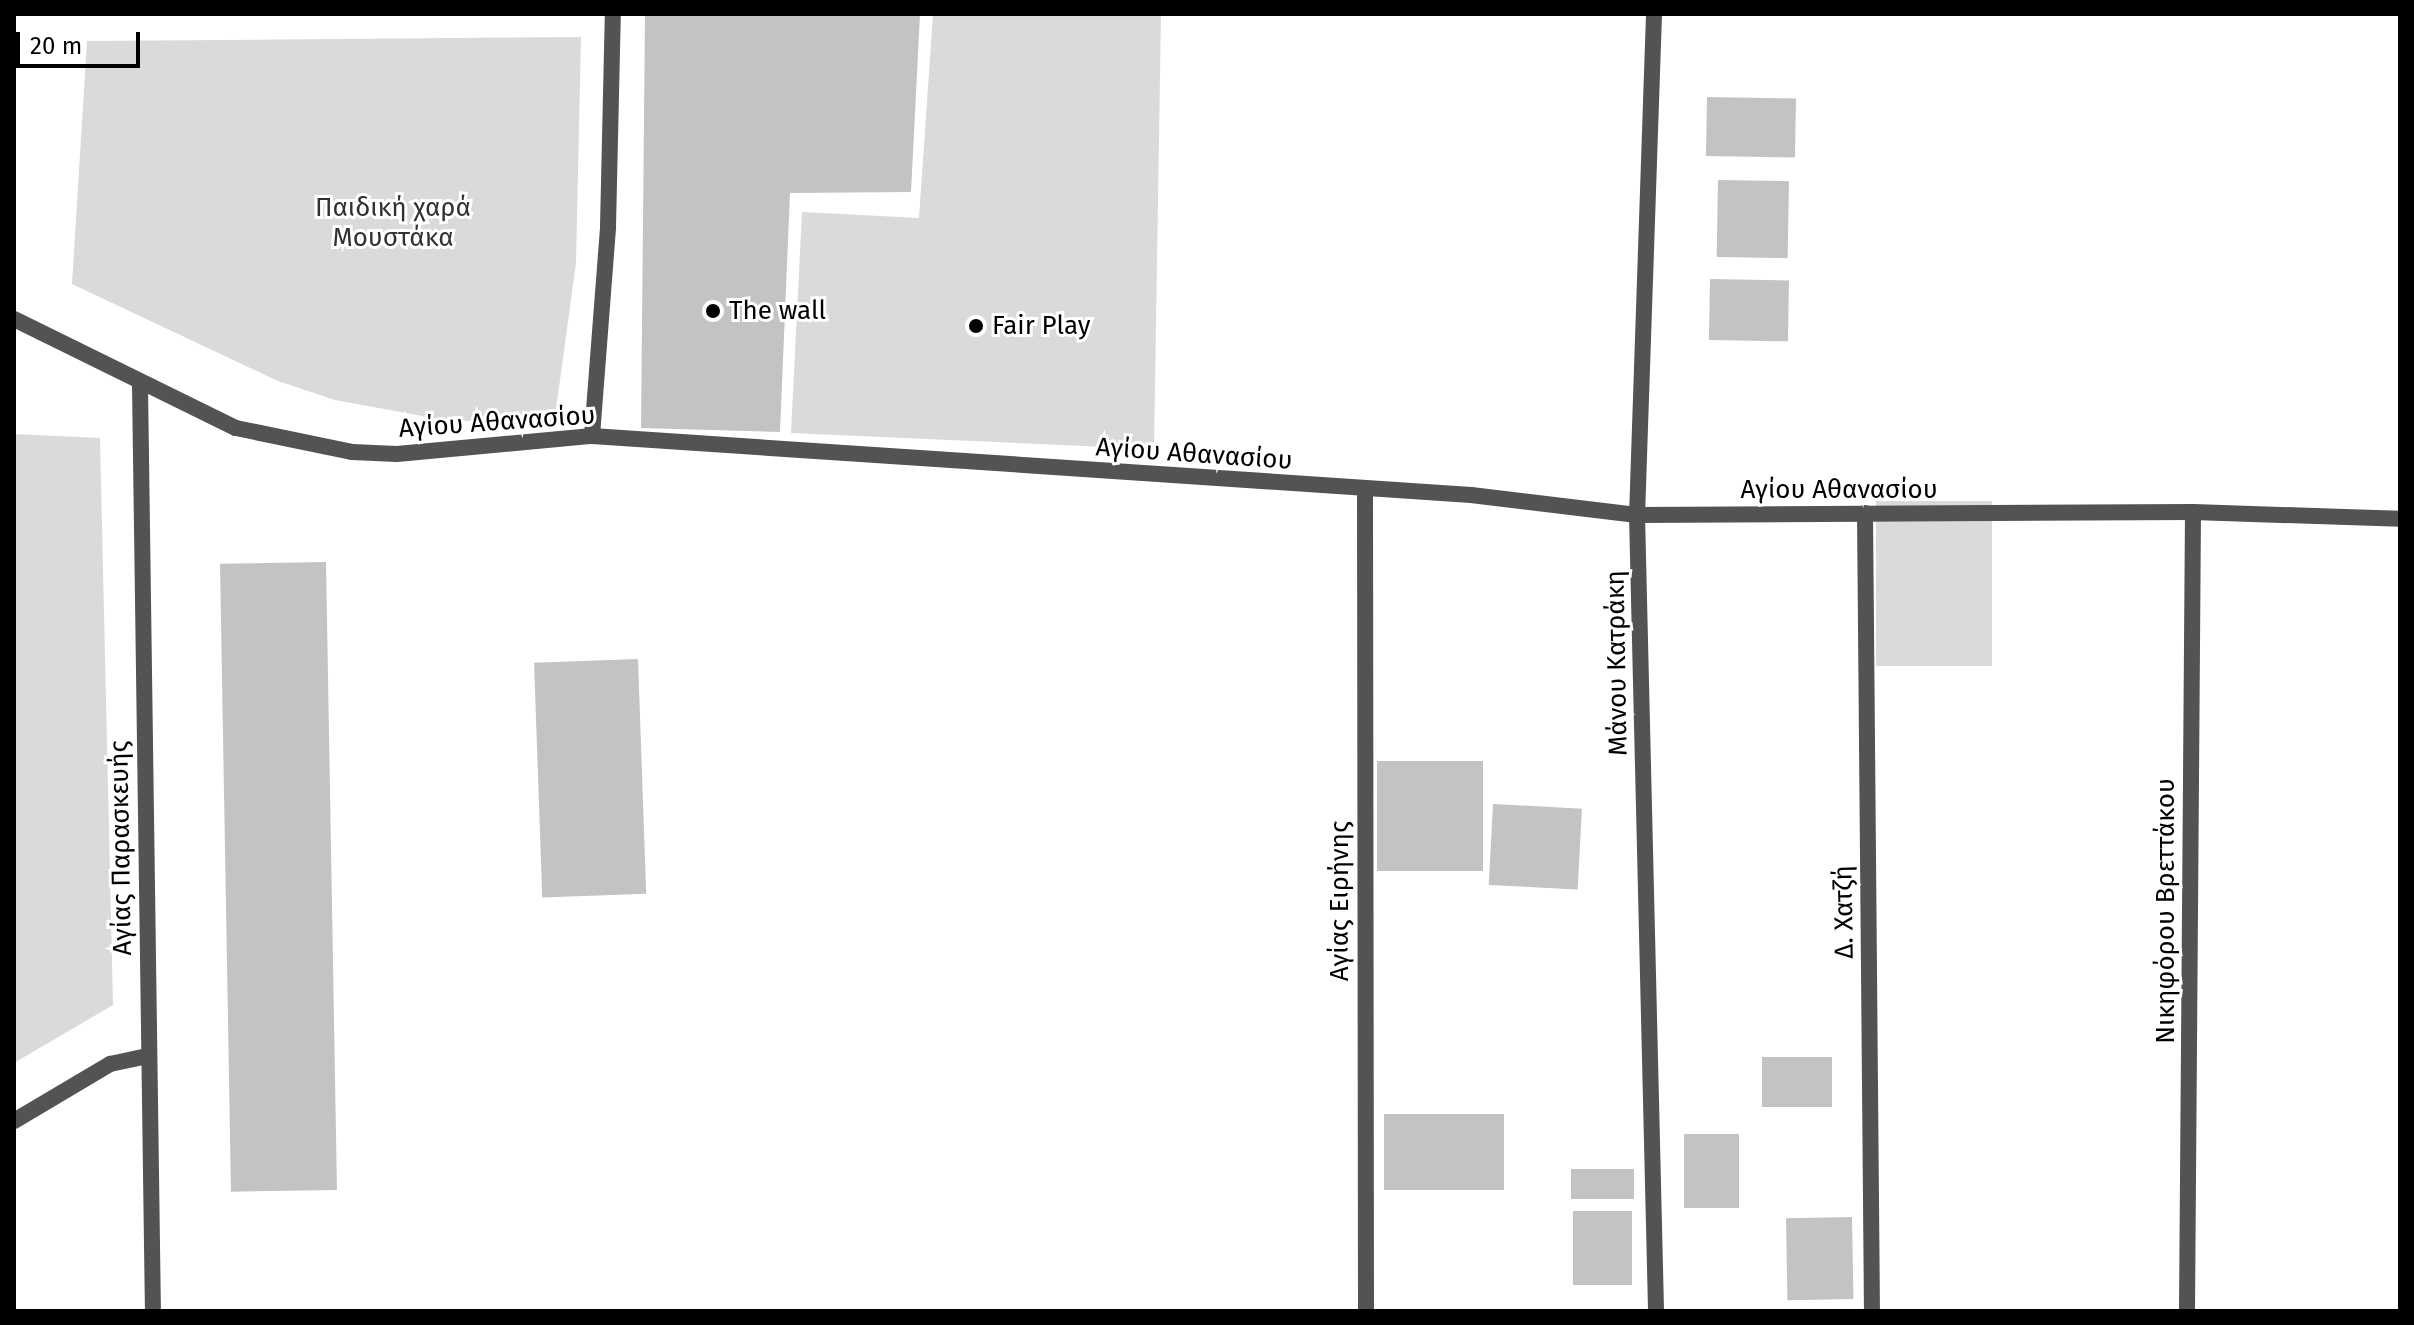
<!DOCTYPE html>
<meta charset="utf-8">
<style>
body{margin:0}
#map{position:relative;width:2414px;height:1325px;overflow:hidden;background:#fff;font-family:"Fira Sans",sans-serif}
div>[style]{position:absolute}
.green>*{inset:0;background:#dadada;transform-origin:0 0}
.building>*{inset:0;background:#c3c3c3;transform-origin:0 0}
.service>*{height:16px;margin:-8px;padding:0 8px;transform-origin:8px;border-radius:8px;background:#535353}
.minor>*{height:16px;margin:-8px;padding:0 8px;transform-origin:8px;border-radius:8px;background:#535353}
.dots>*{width:22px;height:22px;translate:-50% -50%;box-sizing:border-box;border:4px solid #fff;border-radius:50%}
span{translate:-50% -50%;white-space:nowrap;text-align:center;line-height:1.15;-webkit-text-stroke:6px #fff;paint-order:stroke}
.park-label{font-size:26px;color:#313131}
.poi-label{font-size:26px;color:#000}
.left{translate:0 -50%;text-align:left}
.street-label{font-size:26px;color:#000}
.frame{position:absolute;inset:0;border:16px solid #000;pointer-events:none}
.scale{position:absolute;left:16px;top:32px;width:124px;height:36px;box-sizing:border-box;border:4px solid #000;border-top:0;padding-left:10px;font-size:24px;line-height:28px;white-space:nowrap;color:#000;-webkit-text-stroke:6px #fff;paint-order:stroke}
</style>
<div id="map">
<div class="green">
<div style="clip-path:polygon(933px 14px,1161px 14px,1154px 449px,791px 433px,802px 212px,919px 218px)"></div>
<div style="clip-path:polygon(581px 37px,576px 263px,554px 424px,444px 420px,335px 400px,278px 381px,72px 284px,87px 41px)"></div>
<div style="clip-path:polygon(14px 434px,100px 438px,113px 1005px,14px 1063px)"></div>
<div style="left:1876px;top:501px;width:116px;height:165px"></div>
</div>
<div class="building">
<div style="clip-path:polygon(645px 14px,920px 14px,911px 192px,790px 193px,780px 432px,641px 428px)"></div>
<div style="left:1707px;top:97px;width:89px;height:59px;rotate:1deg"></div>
<div style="left:1718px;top:180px;width:71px;height:77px;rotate:1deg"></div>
<div style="left:1710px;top:279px;width:79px;height:61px;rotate:1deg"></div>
<div style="left:326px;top:562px;width:628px;height:106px;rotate:89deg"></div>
<div style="left:638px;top:659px;width:235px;height:104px;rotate:88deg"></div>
<div style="left:1377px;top:761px;width:106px;height:110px"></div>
<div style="left:1493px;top:804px;width:89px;height:81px;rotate:3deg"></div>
<div style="left:1762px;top:1057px;width:70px;height:50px"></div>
<div style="left:1504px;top:1114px;width:76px;height:120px;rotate:90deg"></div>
<div style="left:1684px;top:1134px;width:55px;height:74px"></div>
<div style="left:1634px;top:1169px;width:30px;height:63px;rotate:90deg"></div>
<div style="left:1632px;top:1211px;width:74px;height:59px;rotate:90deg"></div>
<div style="left:1852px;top:1217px;width:82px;height:66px;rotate:89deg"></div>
</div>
<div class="service">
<div style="left:592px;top:436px;width:210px;rotate:-85.6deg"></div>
<div style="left:608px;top:227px;width:213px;rotate:-88.7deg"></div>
</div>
<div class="minor">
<div style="left:1654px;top:14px;width:501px;rotate:91.94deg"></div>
<div style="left:1637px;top:515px;width:796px;rotate:88.63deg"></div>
<div style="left:14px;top:319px;width:247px;rotate:26.2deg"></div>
<div style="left:236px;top:428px;width:118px;rotate:11.7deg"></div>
<div style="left:352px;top:452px;width:45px;rotate:2.5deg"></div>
<div style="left:397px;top:454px;width:196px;rotate:-5.3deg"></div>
<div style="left:592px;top:436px;width:881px;rotate:3.84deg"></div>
<div style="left:1471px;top:495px;width:167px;rotate:6.9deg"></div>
<div style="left:1637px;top:515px;width:556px;rotate:-0.31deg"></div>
<div style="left:2193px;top:512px;width:207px;rotate:1.9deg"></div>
<div style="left:140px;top:385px;width:926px;rotate:89.2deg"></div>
<div style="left:1365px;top:490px;width:821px;rotate:89.93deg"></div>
<div style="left:1865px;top:513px;width:798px;rotate:89.5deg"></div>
<div style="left:14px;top:1121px;width:112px;rotate:-30.7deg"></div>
<div style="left:110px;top:1064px;width:39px;rotate:-12deg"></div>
<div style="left:2187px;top:1311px;width:799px;rotate:-89.57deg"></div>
</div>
<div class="dots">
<div style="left:713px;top:311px;background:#000"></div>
<div style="left:976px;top:326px;background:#000"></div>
</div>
<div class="park-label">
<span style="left:393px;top:223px">Παιδική χαρά<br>Μουστάκα</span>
</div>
<div class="poi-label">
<span class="left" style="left:729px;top:311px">The wall</span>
<span class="left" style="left:992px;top:326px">Fair Play</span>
</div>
<div class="street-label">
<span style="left:497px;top:422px;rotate:-4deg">Αγίου Αθανασίου</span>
<span style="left:1194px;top:454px;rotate:4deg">Αγίου Αθανασίου</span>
<span style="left:1839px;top:490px">Αγίου Αθανασίου</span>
<span style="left:1617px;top:663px;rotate:-91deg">Μάνου Κατράκη</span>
<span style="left:121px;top:848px;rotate:-91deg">Αγίας Παρασκευής</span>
<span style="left:1340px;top:901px;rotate:-90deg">Αγίας Ειρήνης</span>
<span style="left:2166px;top:911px;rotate:-90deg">Νικηφόρου Βρεττάκου</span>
<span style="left:1844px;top:912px;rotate:-91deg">Δ. Χατζή</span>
</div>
<div class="frame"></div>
<div class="scale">20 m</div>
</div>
